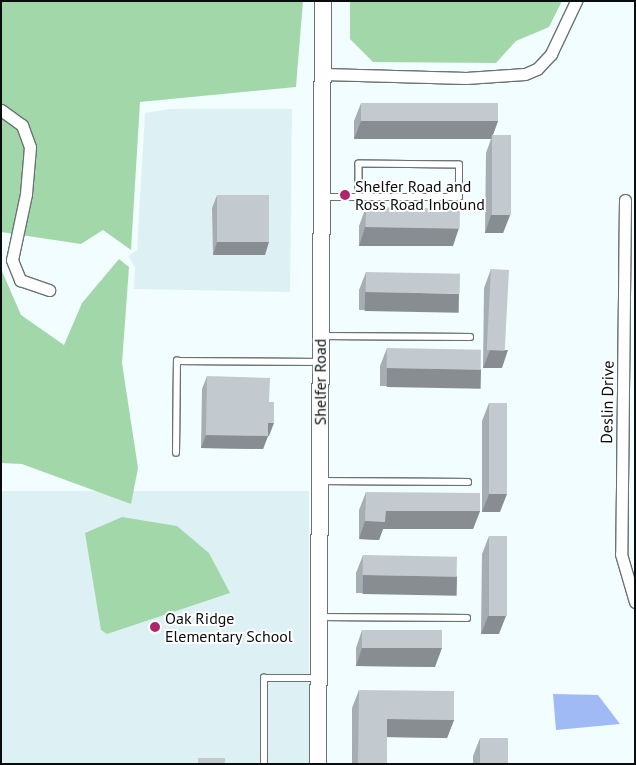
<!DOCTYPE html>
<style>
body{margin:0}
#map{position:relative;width:636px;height:765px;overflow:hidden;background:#f1fdfe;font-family:"PT Sans",sans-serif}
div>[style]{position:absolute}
.built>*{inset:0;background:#ddf1f4;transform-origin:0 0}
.green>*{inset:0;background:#a2d8a9}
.water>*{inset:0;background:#a0baf6}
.roads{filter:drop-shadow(1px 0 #697374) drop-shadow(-1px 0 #697374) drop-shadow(0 1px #697374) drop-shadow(0 -1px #697374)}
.lane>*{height:5.5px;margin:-2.75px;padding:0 2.75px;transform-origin:2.75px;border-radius:2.75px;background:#fff}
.street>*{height:11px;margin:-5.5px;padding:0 5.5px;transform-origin:5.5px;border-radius:5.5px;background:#fff}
.secondary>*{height:16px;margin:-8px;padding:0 8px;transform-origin:8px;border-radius:8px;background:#fff}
.wall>*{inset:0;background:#a7aeb3}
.shaded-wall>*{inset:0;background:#888d92;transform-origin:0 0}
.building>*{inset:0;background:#c2cad0;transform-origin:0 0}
.dots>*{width:14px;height:14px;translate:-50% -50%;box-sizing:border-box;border:2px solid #fff;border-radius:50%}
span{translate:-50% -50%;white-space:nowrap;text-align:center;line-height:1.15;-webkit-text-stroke:4px #fff;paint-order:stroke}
.poi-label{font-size:16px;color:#090d0d}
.left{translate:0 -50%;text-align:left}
.street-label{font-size:16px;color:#090d0d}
.frame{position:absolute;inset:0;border:2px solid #090d0d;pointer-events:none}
</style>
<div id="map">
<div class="built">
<div style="clip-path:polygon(170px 109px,292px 109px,290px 292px,134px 289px,135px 267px,128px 256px,137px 250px,145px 113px)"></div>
<div style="left:1px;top:491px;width:308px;height:273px"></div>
</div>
<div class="green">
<div style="clip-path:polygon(1px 1px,303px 1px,296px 87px,140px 102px,131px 250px,103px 230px,81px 244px,1px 232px)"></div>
<div style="clip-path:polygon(350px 1px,562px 1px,549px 27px,516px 41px,496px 63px,373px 62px,350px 39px)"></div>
<div style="clip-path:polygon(119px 259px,129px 267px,122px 363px,138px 468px,131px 504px,22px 464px,1px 463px,1px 269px,21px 315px,64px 345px,82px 303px)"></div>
<div style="clip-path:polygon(122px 517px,177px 526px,209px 553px,230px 593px,107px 634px,101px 630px,85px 533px)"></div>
</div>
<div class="water">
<div style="clip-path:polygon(553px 694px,598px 695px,620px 724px,556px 730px)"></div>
</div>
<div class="roads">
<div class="lane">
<div style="left:324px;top:197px;width:135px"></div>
<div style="left:459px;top:197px;width:32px;rotate:-90deg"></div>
<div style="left:459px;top:165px;width:100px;rotate:-179.4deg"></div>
<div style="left:359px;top:164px;width:33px;rotate:90deg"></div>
<div style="left:322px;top:336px;width:148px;rotate:0.4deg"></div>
<div style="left:176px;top:453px;width:92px;rotate:-89.4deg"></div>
<div style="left:177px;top:361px;width:142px;rotate:0.4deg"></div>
<div style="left:320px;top:481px;width:148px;rotate:0.4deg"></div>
<div style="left:321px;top:617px;width:146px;rotate:0.4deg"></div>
<div style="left:264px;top:764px;width:86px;rotate:-90deg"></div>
<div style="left:264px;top:678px;width:52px"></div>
</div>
<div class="street">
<div style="left:323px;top:74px;width:143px;rotate:1.6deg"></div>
<div style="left:466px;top:78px;width:59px;rotate:-3.9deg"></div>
<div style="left:525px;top:74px;width:13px;rotate:-23deg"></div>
<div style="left:537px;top:69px;width:21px;rotate:-47deg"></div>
<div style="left:551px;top:54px;width:59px;rotate:-64.7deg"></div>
<div style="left:1px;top:110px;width:26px;rotate:36deg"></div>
<div style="left:22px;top:125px;width:23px;rotate:70deg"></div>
<div style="left:30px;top:147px;width:47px;rotate:94.9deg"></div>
<div style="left:26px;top:194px;width:67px;rotate:102deg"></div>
<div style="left:12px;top:260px;width:22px;rotate:68deg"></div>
<div style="left:20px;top:280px;width:31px;rotate:19deg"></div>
<div style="left:625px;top:200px;width:354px;rotate:90.6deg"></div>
<div style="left:621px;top:554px;width:50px;rotate:73.7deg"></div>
</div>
<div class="secondary">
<div style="left:318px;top:764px;width:763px;rotate:-89.62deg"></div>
</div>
</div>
<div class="wall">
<div style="clip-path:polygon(361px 103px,498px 121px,493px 135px,510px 215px,503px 233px,485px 233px,486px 153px,491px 139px,354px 139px,354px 121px)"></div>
<div style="clip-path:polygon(217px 195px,265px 255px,213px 255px,212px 208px)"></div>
<div style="clip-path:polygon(366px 207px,453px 246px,359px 246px,359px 226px)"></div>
<div style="clip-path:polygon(491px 269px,502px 368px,483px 368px,484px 288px)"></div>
<div style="clip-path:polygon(366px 272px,453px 311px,359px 310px,359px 290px)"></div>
<div style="clip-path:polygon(387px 348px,481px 369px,474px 387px,380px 386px,380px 366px)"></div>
<div style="clip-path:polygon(207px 376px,269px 402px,269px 436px,268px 436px,263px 449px,201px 448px,202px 389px)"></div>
<div style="clip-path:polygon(489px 403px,500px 512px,482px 512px,482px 421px)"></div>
<div style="clip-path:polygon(366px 492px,480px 511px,473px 529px,383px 529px,379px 540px,359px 539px,359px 510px)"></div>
<div style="clip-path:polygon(489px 536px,499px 634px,481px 634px,482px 554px)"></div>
<div style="clip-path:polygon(363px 555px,457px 576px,450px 594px,356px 593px,356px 573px)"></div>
<div style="clip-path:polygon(362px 630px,435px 667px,356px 666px,356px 648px)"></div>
<div style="clip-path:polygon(359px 690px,454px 720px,447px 738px,387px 737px,387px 764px,352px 764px,352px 708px)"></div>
<div style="clip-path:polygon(480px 738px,508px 764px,473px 764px,473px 756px)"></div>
</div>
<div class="shaded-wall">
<div style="clip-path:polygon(361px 121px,498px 121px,492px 137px,492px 135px,491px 139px,354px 139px)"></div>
<div style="clip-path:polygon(491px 215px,510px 215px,503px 233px,485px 233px)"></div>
<div style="clip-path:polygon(365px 227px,459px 228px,453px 246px,359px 246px)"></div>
<div style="clip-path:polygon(217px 242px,269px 242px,265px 255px,213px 255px)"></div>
<div style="left:365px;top:292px;width:94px;height:19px;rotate:1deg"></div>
<div style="clip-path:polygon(490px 350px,508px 350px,502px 368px,483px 368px)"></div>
<div style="left:387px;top:368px;width:94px;height:19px;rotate:1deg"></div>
<div style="clip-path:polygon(268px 423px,274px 423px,269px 436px,263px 436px)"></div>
<div style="clip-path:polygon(206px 435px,268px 436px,263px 449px,201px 448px)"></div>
<div style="clip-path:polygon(489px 494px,507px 494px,500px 512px,482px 512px)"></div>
<div style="clip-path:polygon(386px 511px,480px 511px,473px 529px,383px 529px,379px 540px,359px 539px,365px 521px)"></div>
<div style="left:363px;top:575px;width:94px;height:19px;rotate:1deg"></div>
<div style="clip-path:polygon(488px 616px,506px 616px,499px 634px,481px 634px)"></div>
<div style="clip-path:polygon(362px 648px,442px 648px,435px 667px,356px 666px)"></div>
<div style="clip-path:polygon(387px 719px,454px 720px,447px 738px,381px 737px)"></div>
</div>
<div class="building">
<div style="left:361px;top:103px;width:137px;height:18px"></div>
<div style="left:492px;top:135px;width:19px;height:80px"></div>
<div style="left:217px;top:195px;width:52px;height:47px"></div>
<div style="left:366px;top:207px;width:94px;height:20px;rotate:1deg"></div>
<div style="left:491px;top:269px;width:18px;height:81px;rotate:3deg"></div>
<div style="left:366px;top:272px;width:94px;height:20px;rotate:1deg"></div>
<div style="left:387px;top:348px;width:94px;height:20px;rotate:1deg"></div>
<div style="clip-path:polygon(207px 376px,270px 378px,269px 402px,274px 402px,274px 423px,268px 423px,268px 436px,206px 435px)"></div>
<div style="left:489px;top:403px;width:18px;height:91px"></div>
<div style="clip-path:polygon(366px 492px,480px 493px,480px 511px,386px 511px,385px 522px,365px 521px)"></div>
<div style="left:489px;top:536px;width:18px;height:80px"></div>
<div style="left:363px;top:555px;width:94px;height:20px;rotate:1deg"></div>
<div style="left:362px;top:630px;width:80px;height:18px"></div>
<div style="clip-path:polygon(359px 690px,454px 691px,454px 720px,387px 719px,387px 764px,358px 764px)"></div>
<div style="left:480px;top:738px;width:28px;height:26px"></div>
<div style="left:198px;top:758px;width:27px;height:6px"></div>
</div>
<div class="dots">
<div style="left:345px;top:195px;background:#ae266a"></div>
<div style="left:155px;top:627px;background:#ae266a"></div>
</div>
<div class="poi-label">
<span class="left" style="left:355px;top:195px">Shelfer Road and<br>Ross Road Inbound</span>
<span class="left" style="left:165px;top:627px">Oak Ridge<br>Elementary School</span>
</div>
<div class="street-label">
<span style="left:320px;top:382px;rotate:-90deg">Shelfer Road</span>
<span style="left:607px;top:402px;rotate:-89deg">Deslin Drive</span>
</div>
<div class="frame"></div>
</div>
